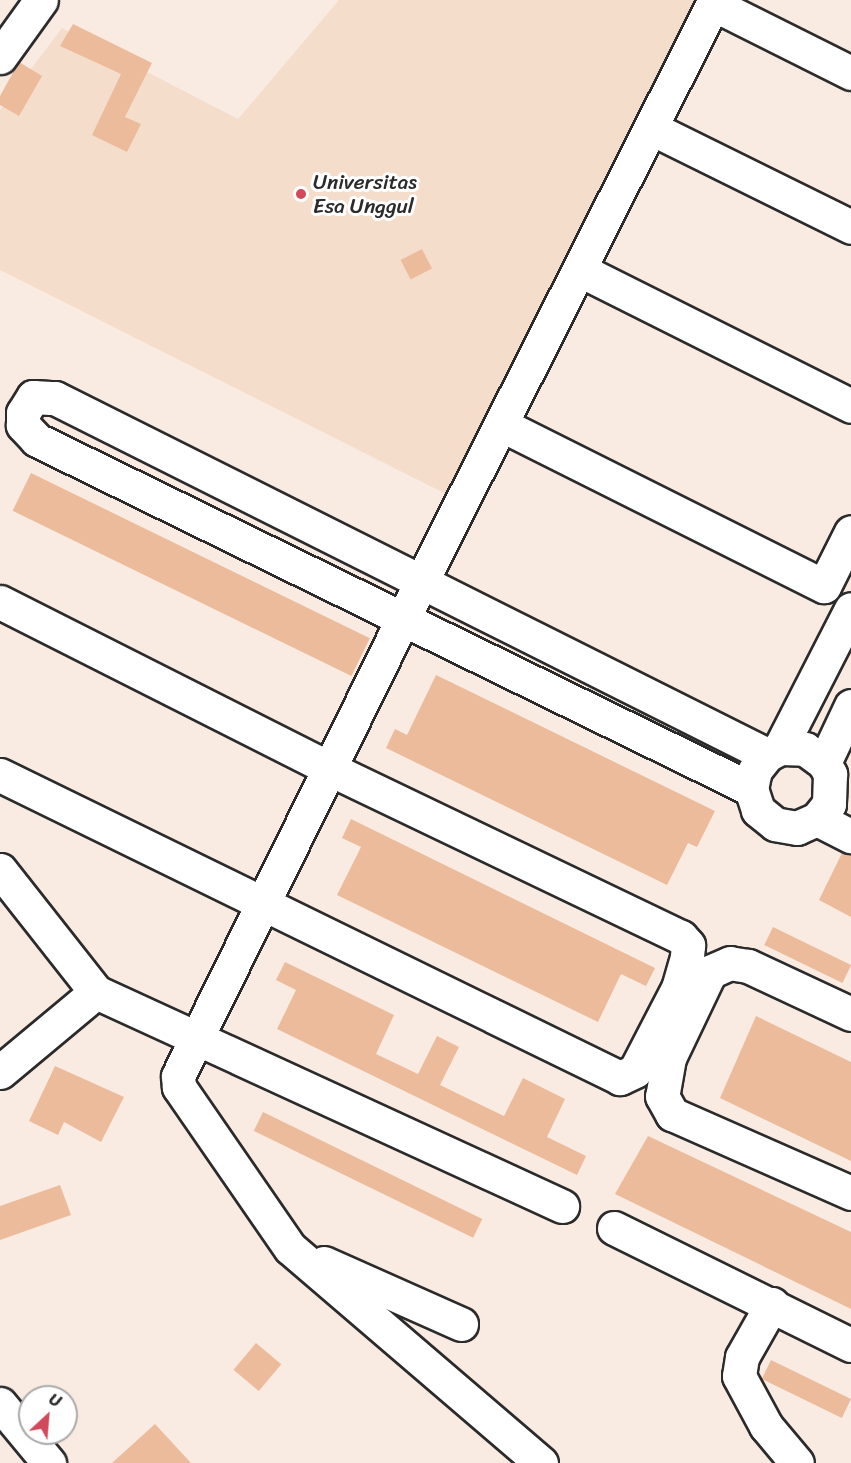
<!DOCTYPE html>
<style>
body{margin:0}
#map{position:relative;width:851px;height:1463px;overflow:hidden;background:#f9ebe1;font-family:Sriracha,sans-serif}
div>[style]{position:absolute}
.built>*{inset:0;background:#f5ddcc}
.building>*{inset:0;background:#ecbb9c;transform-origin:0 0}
.roads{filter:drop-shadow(2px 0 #2b2b2b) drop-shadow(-2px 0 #2b2b2b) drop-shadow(0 2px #2b2b2b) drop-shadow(0 -2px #2b2b2b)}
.minor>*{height:33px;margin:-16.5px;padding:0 16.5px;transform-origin:16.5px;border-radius:16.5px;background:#fff}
.dots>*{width:16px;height:16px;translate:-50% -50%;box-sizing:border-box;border:3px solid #fff;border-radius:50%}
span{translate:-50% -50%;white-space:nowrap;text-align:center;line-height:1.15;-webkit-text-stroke:6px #fff;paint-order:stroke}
.poi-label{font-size:21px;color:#2b2b2b}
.left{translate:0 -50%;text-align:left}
.north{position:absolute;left:18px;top:1385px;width:60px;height:60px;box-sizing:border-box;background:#fff;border:2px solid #aaa;border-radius:50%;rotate:26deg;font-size:16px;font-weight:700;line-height:24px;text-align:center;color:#2b2b2b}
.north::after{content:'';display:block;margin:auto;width:21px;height:27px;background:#d1495b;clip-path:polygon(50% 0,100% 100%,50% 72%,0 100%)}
</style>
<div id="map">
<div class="built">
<div style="clip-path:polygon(339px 0,696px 0,454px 498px,0 270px,0 110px,62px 28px,238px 119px)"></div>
</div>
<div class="building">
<div style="clip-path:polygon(73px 24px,152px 63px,125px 117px,141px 124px,127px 152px,92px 135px,121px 74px,60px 46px)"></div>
<div style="clip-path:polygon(19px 62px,42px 76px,19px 116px,0 105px,0 96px)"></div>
<div style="left:422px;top:249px;width:22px;height:24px;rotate:63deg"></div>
<div style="left:31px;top:473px;width:377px;height:42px;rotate:26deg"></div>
<div style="clip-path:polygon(436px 675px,715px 811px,697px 847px,688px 843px,667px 885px,386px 748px,395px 729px,407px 735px)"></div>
<div style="clip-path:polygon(351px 819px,655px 968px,646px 986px,621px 974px,598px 1022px,337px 895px,361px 847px,342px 838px)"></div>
<div style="clip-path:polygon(842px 853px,851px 855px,851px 917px,819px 900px)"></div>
<div style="left:773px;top:927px;width:87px;height:20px;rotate:26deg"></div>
<div style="clip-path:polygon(285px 962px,394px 1015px,376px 1054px,418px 1074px,437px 1036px,459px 1047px,440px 1085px,479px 1104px,504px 1116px,523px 1078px,565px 1099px,547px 1137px,586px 1156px,577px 1175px,277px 1029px,296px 990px,276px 980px)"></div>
<div style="clip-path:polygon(756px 1016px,851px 1062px,851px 1161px,720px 1098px)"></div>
<div style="clip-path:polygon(55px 1066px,124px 1097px,101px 1142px,64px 1122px,58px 1135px,29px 1121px)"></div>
<div style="left:263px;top:1112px;width:244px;height:21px;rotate:26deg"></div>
<div style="clip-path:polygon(648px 1136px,851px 1232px,851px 1309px,615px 1194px)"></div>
<div style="clip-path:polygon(60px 1185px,71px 1215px,0 1240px,0 1206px)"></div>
<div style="left:256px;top:1343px;width:33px;height:35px;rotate:40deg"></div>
<div style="left:771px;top:1360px;width:89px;height:21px;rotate:26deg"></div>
<div style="clip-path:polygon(155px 1424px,191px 1463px,112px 1463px)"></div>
</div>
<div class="roads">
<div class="minor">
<div style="left:0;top:57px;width:70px;rotate:-54.3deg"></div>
<div style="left:651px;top:128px;width:223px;rotate:26.3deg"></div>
<div style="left:580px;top:270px;width:303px;rotate:26.6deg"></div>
<div style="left:502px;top:425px;width:360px;rotate:26.6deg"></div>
<div style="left:824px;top:586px;width:60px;rotate:-63.4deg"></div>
<div style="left:0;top:602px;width:370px;rotate:26.8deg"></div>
<div style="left:330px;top:769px;width:389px;rotate:25.6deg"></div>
<div style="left:681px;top:937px;width:11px;rotate:49deg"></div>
<div style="left:688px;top:945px;width:12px;rotate:95deg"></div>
<div style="left:687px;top:957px;width:32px;rotate:106deg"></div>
<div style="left:678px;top:988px;width:93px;rotate:117.4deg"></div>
<div style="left:635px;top:1071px;width:17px;rotate:155deg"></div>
<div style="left:620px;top:1078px;width:690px;rotate:-153.95deg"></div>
<div style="left:780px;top:748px;width:25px;rotate:2deg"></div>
<div style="left:805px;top:749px;width:24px;rotate:36deg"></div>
<div style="left:824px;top:763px;width:13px;rotate:61deg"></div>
<div style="left:830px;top:774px;width:30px;rotate:92deg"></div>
<div style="left:829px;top:804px;width:19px;rotate:129deg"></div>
<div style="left:817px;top:819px;width:22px;rotate:156deg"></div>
<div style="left:797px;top:828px;width:22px;rotate:-170deg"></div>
<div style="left:775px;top:824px;width:22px;rotate:-141deg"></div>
<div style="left:758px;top:810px;width:22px;rotate:-108deg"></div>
<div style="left:751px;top:789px;width:19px;rotate:-78deg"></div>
<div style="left:755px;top:770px;width:19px;rotate:-51deg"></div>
<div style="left:767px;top:755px;width:15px;rotate:-28deg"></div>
<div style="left:780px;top:748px;width:156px;rotate:-62.9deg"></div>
<div style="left:824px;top:763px;width:63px;rotate:-64.7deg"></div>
<div style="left:751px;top:789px;width:795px;rotate:-153.95deg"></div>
<div style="left:37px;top:440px;width:21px;rotate:-133deg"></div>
<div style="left:23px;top:425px;width:12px;rotate:-90deg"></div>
<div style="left:23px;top:413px;width:19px;rotate:-58deg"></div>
<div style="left:33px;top:397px;width:22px;rotate:3deg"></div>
<div style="left:55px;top:398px;width:796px;rotate:26.63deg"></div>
<div style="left:817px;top:819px;width:38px;rotate:27deg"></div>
<div style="left:0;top:870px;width:155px;rotate:51.8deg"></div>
<div style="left:96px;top:992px;width:513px;rotate:24.67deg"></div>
<div style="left:851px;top:1014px;width:114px;rotate:-155deg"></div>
<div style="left:748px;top:966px;width:18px;rotate:-171deg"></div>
<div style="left:730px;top:963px;width:22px;rotate:156deg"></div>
<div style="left:710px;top:972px;width:95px;rotate:115.5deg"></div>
<div style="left:669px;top:1058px;width:39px;rotate:100deg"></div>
<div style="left:662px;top:1096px;width:21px;rotate:61deg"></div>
<div style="left:672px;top:1114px;width:196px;rotate:23.8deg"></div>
<div style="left:0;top:1072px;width:125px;rotate:-39.8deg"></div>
<div style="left:614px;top:1228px;width:264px;rotate:26.3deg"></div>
<div style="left:324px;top:1263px;width:150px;rotate:24deg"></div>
<div style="left:772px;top:1304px;width:61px;rotate:119.5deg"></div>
<div style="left:742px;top:1357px;width:19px;rotate:99deg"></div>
<div style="left:739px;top:1376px;width:57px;rotate:61.6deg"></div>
<div style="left:766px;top:1426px;width:48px;rotate:50deg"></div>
<div style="left:0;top:1404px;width:77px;rotate:50.3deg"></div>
<div style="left:541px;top:1463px;width:330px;rotate:-139.4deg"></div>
<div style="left:290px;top:1248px;width:196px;rotate:-124.6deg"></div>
<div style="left:179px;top:1087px;width:11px;rotate:-95deg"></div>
<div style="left:178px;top:1076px;width:551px;rotate:-63.81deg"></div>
<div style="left:421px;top:582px;width:648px;rotate:-63.2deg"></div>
<div style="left:713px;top:4px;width:154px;rotate:26.6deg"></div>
</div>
</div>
<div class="dots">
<div style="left:301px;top:194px;background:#d1495b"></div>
</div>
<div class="poi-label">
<span class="left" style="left:313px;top:194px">Universitas<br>Esa Unggul</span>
</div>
<div class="north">U</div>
</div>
